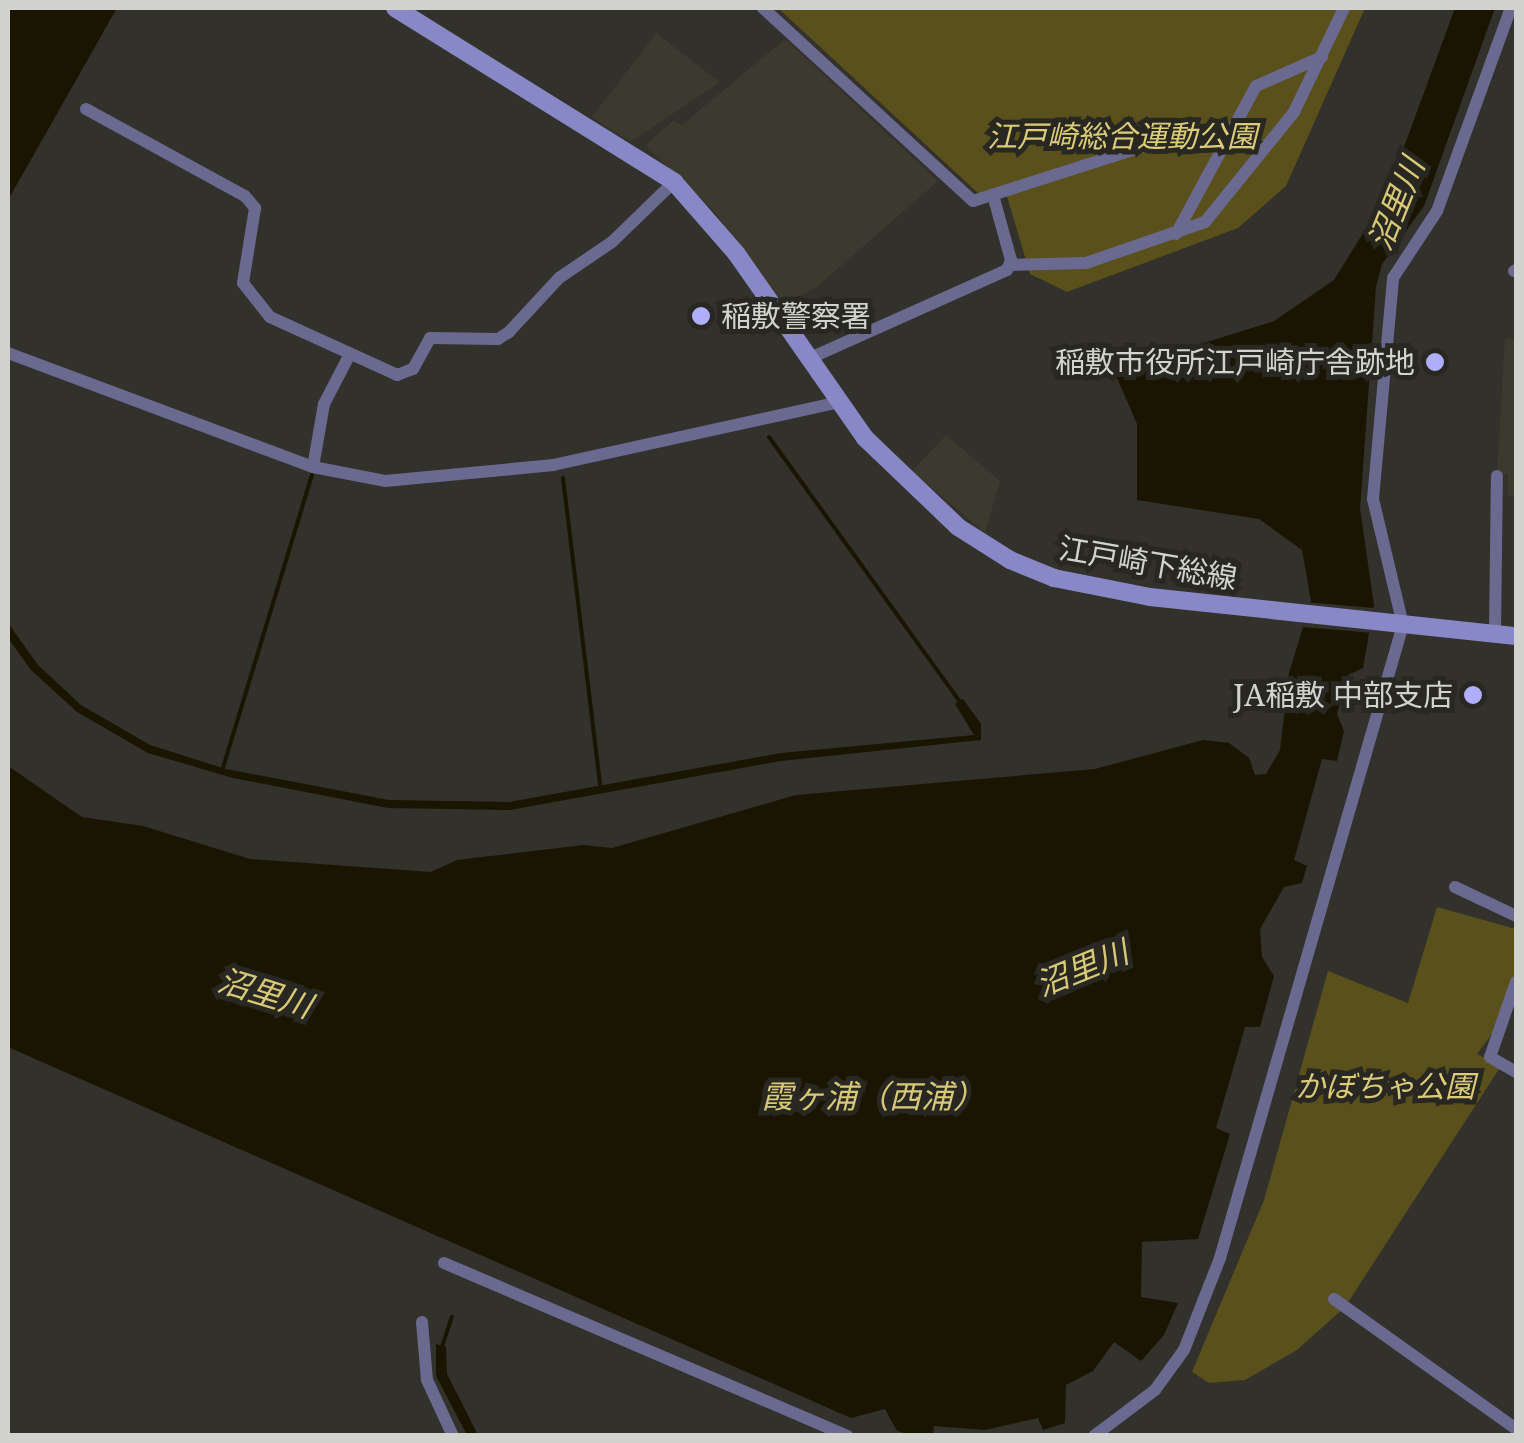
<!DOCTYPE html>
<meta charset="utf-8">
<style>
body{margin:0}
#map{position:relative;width:1524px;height:1443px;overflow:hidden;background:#32312b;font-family:"Noto Serif","Noto Sans JP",serif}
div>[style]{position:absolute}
.built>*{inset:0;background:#3c3a2e}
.green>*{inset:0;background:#59501c}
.water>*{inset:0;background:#1a1500}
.pier>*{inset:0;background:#32312b;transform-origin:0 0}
.stream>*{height:4px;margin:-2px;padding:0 2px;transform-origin:2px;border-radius:2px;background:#1a1500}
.street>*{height:12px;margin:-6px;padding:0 6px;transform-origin:6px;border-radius:6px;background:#6a6a91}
.secondary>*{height:18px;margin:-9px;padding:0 9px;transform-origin:9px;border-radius:9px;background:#8988c7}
.dots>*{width:28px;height:28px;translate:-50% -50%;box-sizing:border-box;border:5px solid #282721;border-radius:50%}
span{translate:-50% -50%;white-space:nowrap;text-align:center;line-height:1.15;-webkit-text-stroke:10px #282721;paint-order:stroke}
.park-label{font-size:30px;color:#dbcc79;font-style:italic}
.poi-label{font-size:30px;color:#d2d2ce}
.left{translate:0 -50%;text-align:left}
.right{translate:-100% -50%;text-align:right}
.street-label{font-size:30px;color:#d2d2ce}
.water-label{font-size:32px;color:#d8c976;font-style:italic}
.frame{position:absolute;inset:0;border:10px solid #d2d2ce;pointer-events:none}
</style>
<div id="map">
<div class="built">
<div style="clip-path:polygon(656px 33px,720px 82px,631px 142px,592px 117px)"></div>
<div style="clip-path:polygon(785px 39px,938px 181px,818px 286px,784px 305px,712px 209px,645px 145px,673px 121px,682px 125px)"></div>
<div style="clip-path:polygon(1505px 338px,1516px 339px,1516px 496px,1508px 495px,1508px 475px,1497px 474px)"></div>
<div style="clip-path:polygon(946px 435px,1000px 481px,985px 533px,912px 471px)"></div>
</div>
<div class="green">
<div style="clip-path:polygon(778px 8px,1365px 8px,1286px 186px,1238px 228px,1067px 292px,1030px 274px,1004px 186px,979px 194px)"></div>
<div style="clip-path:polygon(1437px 907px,1516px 929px,1516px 982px,1506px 1015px,1477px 1054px,1501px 1066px,1345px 1307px,1297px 1350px,1245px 1380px,1209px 1383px,1192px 1372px,1264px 1200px,1328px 971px,1408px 1003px)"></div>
</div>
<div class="water">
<div style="clip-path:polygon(8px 8px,117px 8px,8px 200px)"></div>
<div style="clip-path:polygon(1455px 8px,1495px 8px,1424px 206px,1382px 264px,1376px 287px,1360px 509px,1374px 605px,1363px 668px,1348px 675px,1337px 714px,1344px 731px,1337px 761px,1322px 759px,1294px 860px,1307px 866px,1302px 883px,1284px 887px,1260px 929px,1262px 957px,1274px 976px,1260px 1027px,1245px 1027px,1216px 1128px,1230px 1134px,1198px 1239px,1142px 1242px,1141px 1297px,1178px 1303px,1164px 1335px,1141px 1361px,1114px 1342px,1093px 1371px,1066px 1385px,1065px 1423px,1043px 1430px,1038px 1418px,985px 1430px,934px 1426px,933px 1435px,915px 1436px,897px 1431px,885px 1409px,851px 1418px,8px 1047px,8px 766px,82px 817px,143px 826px,250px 859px,431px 872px,457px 860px,583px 845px,612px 848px,796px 795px,1095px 769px,1203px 740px,1229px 743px,1249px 758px,1255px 775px,1266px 774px,1280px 750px,1289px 673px,1311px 601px,1302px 550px,1259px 519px,1137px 500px,1137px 424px,1114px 371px,1274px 321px,1334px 280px,1386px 196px)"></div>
<div style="clip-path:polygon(8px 623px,38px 665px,81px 705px,150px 745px,226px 769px,389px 800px,509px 802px,781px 753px,974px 735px,955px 704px,963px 699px,981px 724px,981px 740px,781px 761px,510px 810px,388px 808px,233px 778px,148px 753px,77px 712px,31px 670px,8px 638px)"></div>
<div style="clip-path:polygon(436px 1344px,446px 1347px,447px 1374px,478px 1435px,467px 1435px,436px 1376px)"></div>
</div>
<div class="pier">
<div style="left:1305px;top:602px;width:74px;height:25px;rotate:5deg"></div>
</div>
<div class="stream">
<div style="left:769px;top:437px;width:330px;rotate:54.2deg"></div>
<div style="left:563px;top:478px;width:310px;rotate:83.1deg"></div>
<div style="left:222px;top:771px;width:310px;rotate:-73.1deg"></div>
<div style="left:441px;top:1350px;width:35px;rotate:-72deg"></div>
</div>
<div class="street">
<div style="left:763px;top:8px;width:285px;rotate:42.6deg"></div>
<div style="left:973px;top:201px;width:188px;rotate:-17.7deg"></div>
<div style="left:86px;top:109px;width:181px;rotate:28.7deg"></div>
<div style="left:245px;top:196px;width:16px;rotate:50deg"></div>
<div style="left:255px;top:208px;width:76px;rotate:99.1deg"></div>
<div style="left:243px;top:283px;width:43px;rotate:51.5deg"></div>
<div style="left:270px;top:317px;width:140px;rotate:24.5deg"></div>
<div style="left:397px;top:375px;width:17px;rotate:-21deg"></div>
<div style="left:413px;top:369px;width:35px;rotate:-61deg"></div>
<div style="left:430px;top:338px;width:68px;rotate:0.8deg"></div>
<div style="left:498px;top:339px;width:13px;rotate:-32deg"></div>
<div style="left:509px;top:332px;width:74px;rotate:-47.2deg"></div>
<div style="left:559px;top:278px;width:64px;rotate:-34.2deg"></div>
<div style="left:612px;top:242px;width:86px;rotate:-44.1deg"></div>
<div style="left:1176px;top:234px;width:168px;rotate:-61.6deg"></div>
<div style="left:1256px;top:86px;width:72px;rotate:-23.7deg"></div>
<div style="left:1011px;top:265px;width:75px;rotate:-1.5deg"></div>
<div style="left:1086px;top:263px;width:126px;rotate:-19deg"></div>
<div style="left:1205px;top:222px;width:141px;rotate:-51deg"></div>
<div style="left:1294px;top:112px;width:115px;rotate:-64.3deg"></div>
<div style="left:1514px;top:271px;width:2px;rotate:-27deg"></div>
<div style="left:8px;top:353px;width:326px;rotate:20.5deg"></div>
<div style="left:313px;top:467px;width:73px;rotate:11deg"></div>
<div style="left:385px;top:481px;width:169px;rotate:-5.4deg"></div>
<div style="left:553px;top:465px;width:293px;rotate:-12.4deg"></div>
<div style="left:808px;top:359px;width:218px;rotate:-24.1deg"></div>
<div style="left:1007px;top:270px;width:11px;rotate:-68deg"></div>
<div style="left:1011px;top:260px;width:67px;rotate:-105.5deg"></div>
<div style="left:313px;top:467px;width:64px;rotate:-80.1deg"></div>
<div style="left:324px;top:404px;width:54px;rotate:-62.5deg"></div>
<div style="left:1495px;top:632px;width:156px;rotate:-89.3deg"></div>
<div style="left:1455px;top:887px;width:68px;rotate:25.4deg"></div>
<div style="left:1516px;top:982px;width:79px;rotate:109.1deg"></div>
<div style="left:1490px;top:1057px;width:30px;rotate:30deg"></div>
<div style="left:444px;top:1263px;width:439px;rotate:23.2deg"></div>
<div style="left:1334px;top:1299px;width:224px;rotate:35.5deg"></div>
<div style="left:422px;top:1322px;width:58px;rotate:85.1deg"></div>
<div style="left:427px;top:1380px;width:62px;rotate:65.1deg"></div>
<div style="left:1094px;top:1436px;width:76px;rotate:-37deg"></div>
<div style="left:1155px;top:1390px;width:49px;rotate:-54.1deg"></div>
<div style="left:1184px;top:1350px;width:99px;rotate:-68.6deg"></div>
<div style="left:1220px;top:1258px;width:659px;rotate:-73.88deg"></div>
<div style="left:1403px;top:625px;width:130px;rotate:-103.4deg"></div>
<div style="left:1373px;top:499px;width:222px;rotate:-84.8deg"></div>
<div style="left:1393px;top:278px;width:80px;rotate:-56.7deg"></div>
<div style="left:1437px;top:211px;width:216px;rotate:-70deg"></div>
</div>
<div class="secondary">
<div style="left:395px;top:8px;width:329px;rotate:31.9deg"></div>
<div style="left:674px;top:182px;width:94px;rotate:48.9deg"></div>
<div style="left:736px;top:253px;width:226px;rotate:55.1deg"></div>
<div style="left:865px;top:438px;width:129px;rotate:43.7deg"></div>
<div style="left:958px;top:527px;width:62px;rotate:32.4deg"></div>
<div style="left:1010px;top:560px;width:48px;rotate:22.2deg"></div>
<div style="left:1054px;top:578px;width:98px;rotate:11.2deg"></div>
<div style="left:1150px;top:597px;width:368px;rotate:6.1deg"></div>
</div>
<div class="dots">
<div style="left:701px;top:316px;background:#afaefa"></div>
<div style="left:1435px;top:362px;background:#afaefa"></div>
<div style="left:1473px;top:695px;background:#afaefa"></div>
</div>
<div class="park-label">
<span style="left:1122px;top:136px">江戸崎総合運動公園</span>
<span style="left:1385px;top:1086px">かぼちゃ公園</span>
</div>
<div class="poi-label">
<span class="left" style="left:721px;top:316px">稲敷警察署</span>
<span class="right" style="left:1415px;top:362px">稲敷市役所江戸崎庁舎跡地</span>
<span class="right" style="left:1453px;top:695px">JA稲敷 中部支店</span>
</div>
<div class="street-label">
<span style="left:1148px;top:563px;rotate:10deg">江戸崎下総線</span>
</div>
<div class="water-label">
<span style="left:1396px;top:204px;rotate:-68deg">沼里川</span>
<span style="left:1082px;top:968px;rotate:-22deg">沼里川</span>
<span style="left:265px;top:993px;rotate:17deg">沼里川</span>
<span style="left:873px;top:1096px">霞ヶ浦（西浦）</span>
</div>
<div class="frame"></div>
</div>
